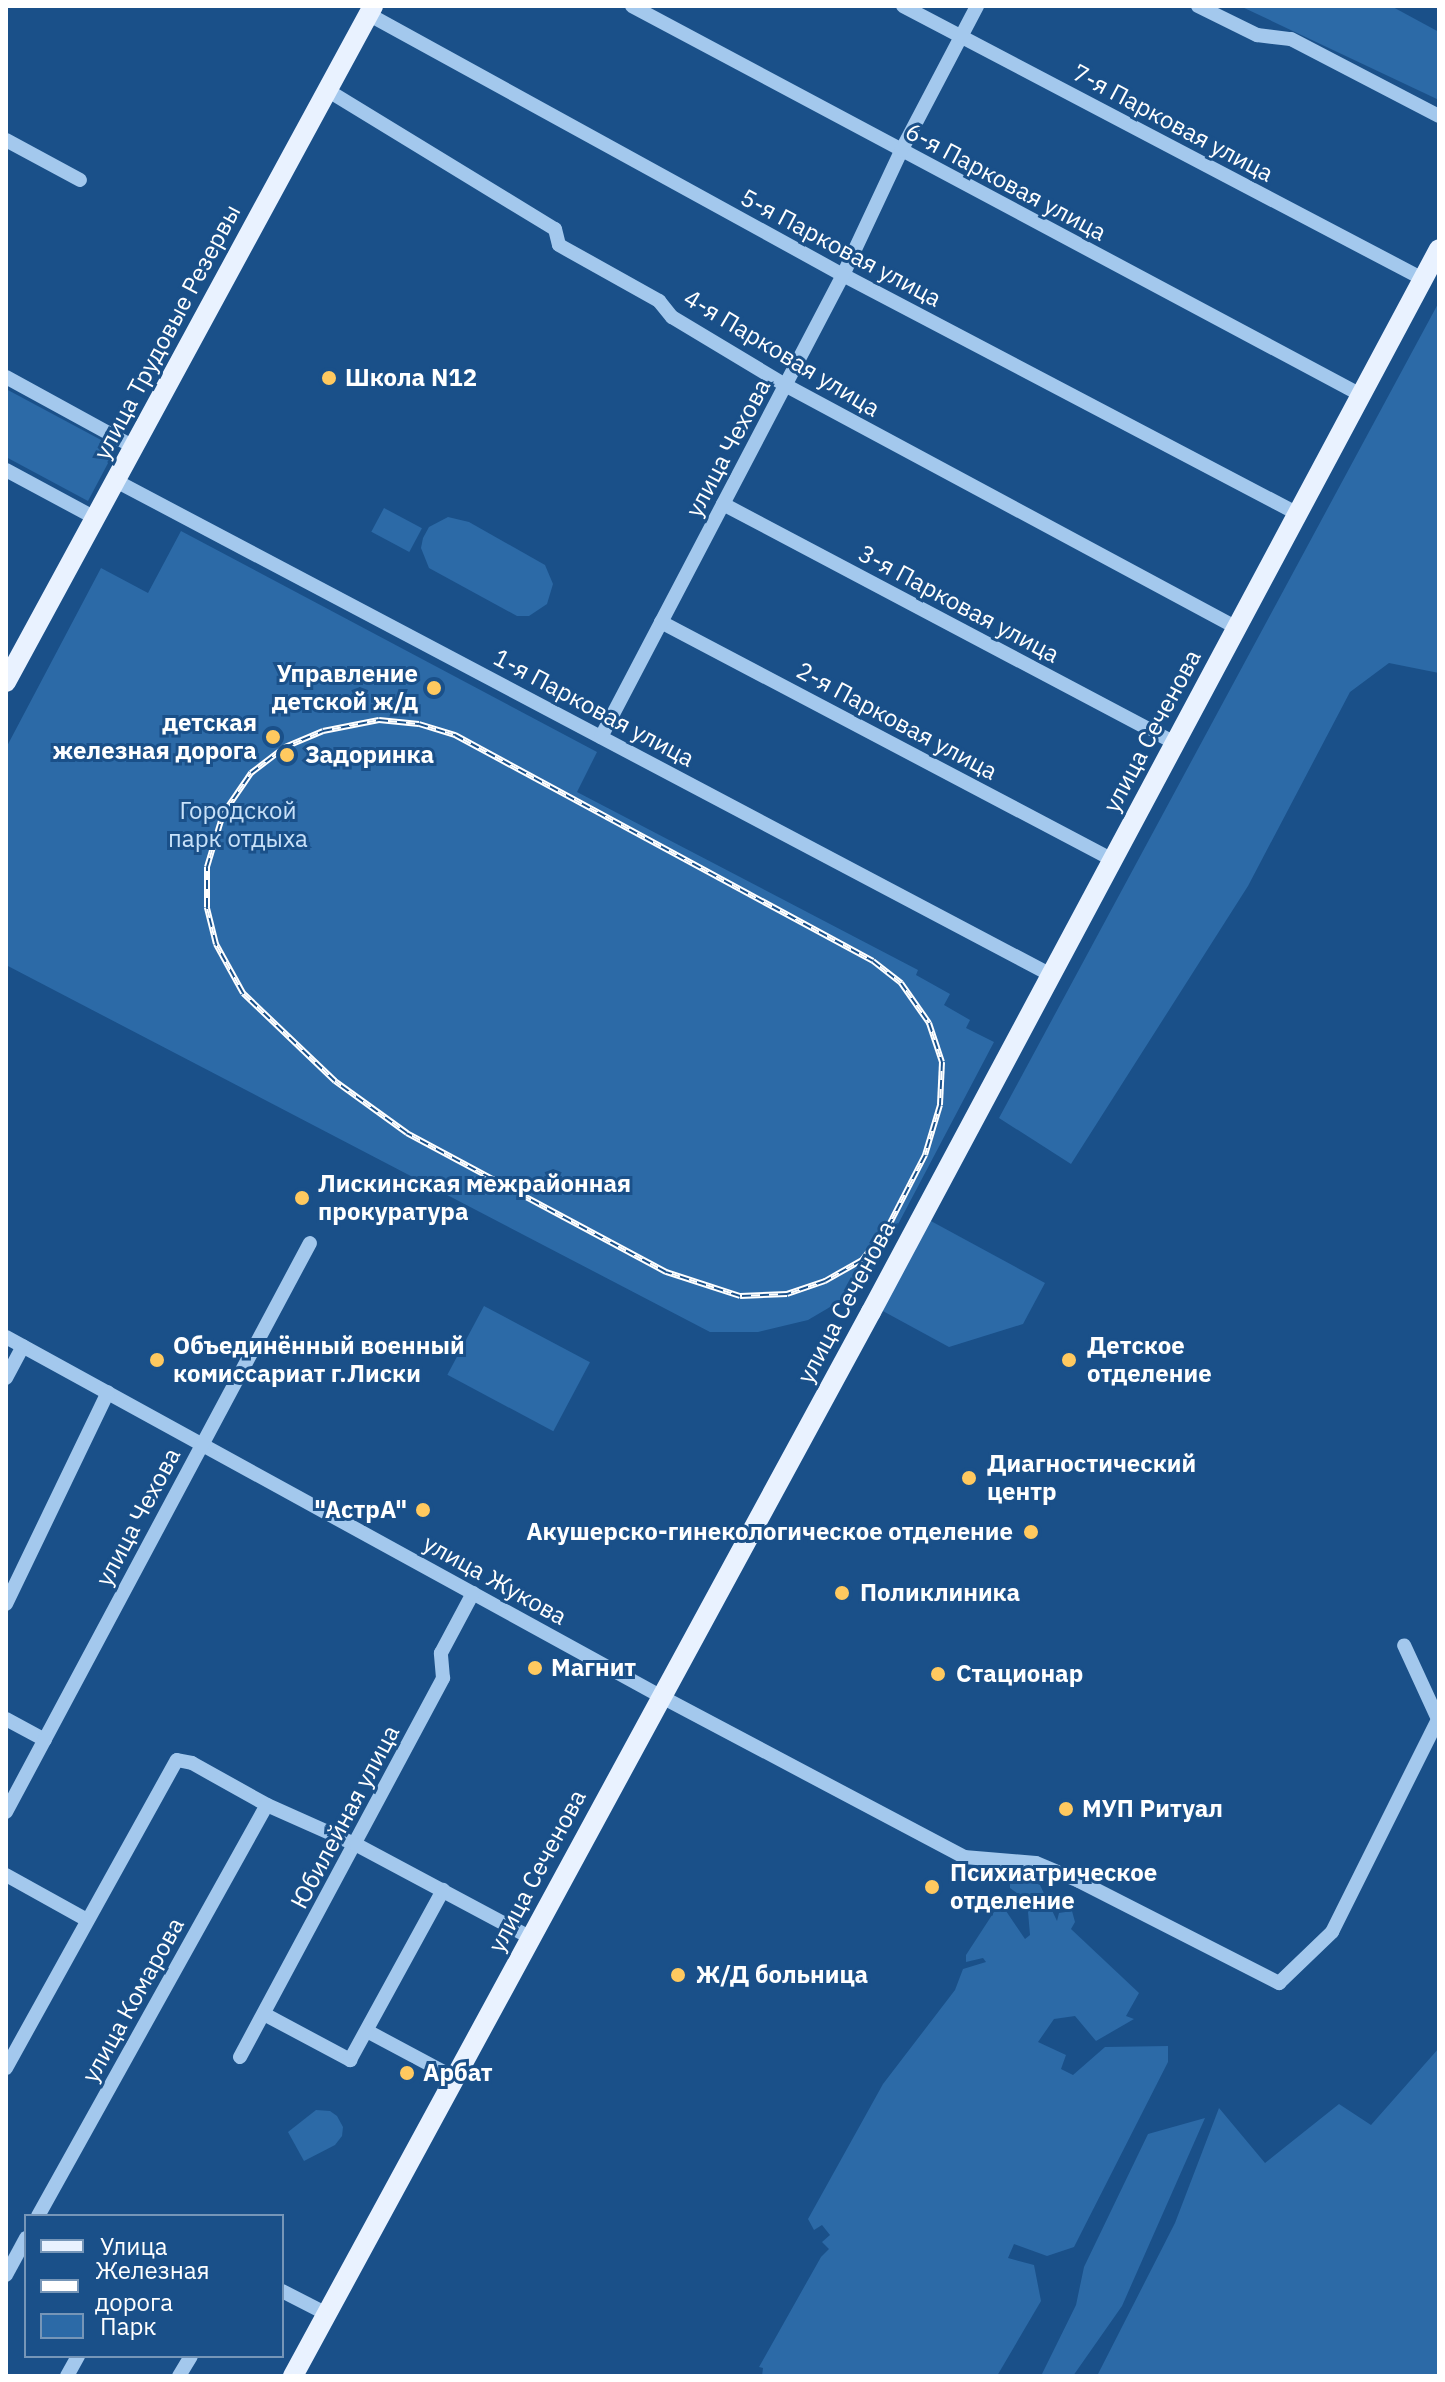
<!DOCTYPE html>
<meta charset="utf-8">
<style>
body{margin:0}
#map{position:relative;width:1445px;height:2382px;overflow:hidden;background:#1a5089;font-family:"IBM Plex Sans",sans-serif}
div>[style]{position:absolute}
.green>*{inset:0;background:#2c6aa7;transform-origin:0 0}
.minor>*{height:14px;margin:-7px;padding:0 7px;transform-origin:7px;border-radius:7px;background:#a3c8ed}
.major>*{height:20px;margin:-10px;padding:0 10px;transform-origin:10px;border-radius:10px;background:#e9f2ff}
.rail>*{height:6px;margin-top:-3px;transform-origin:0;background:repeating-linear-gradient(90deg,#1a5089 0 9px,#fff 0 18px);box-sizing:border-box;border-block:2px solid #fff}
.dots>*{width:22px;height:22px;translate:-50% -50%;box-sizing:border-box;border:4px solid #1a5089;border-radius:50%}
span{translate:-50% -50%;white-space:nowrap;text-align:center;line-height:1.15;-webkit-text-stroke:6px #1a5089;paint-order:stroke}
.street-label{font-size:24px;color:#fff}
.poi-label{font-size:24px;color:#fff;font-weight:700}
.left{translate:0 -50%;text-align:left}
.right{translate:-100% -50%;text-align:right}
.park-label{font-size:24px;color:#c8e1f9}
.frame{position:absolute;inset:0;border:8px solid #fff;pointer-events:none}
.legend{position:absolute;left:24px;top:2214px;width:260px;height:144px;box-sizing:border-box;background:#1a5089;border:2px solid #7696b8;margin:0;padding:10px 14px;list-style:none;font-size:24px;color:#fff}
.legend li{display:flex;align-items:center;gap:16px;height:40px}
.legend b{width:40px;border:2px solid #7696b8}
</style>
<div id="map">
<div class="green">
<div style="clip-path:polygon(1240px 6px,1391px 6px,1439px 32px,1439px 100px)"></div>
<div style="clip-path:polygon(1439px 302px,1439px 673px,1389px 663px,1350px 692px,1248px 886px,1071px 1164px,999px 1118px)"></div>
<div style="clip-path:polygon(6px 389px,116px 448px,88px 501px,6px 457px)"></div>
<div style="left:384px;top:508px;width:43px;height:27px;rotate:28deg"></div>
<div style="clip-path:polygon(448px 517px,469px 522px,545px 565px,553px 584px,547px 604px,529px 616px,517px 616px,429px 568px,421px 548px,423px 538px,429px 527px)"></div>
<div style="clip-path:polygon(181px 531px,597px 752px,577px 792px,918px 970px,916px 975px,950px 994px,944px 1005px,970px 1020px,966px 1028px,994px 1042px,875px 1268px,842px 1300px,808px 1320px,758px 1332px,710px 1332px,6px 965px,6px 748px,101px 568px,148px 593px)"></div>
<div style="clip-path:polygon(929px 1220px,1045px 1283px,1023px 1324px,949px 1347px,881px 1310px)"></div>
<div style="left:484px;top:1306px;width:120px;height:78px;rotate:28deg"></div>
<div style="clip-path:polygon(1017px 1875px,1040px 1885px,1057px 1921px,1059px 1913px,1072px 1911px,1075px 1922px,1071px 1929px,1139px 1993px,1126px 2016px,1134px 2019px,1096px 2041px,1075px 2016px,1054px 2019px,1038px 2042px,1066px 2055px,1061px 2069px,1073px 2075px,1105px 2047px,1168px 2046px,1168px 2062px,1074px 2247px,1047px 2256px,1014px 2244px,1008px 2258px,1034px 2265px,1041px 2301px,997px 2376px,762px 2376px,763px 2368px,759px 2367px,821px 2257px,829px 2249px,822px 2242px,830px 2235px,822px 2225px,814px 2230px,808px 2219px,883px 2084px,955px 1990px,963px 1969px,986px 1962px,983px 1958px,966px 1962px,966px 1955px,994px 1912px,1006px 1911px,1025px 1939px,1030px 1935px,1027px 1900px,1010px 1888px,1010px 1881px)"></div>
<div style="clip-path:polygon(1439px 2048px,1439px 2376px,1097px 2376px,1175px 2223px,1219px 2108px,1265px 2163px,1339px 2104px,1371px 2125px)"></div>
<div style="clip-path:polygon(316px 2110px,330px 2111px,337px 2116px,343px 2127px,342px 2136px,335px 2145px,304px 2161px,288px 2132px)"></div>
<div style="clip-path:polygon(1205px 2118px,1122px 2306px,1073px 2376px,1041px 2376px,1076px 2305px,1084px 2267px,1148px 2134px)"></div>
</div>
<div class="minor">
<div style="left:632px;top:6px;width:826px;rotate:28.08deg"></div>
<div style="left:903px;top:6px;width:587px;rotate:27.7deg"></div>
<div style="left:1198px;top:6px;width:66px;rotate:26.2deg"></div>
<div style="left:1257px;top:35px;width:34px;rotate:7deg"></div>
<div style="left:1291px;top:39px;width:167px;rotate:27.5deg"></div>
<div style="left:368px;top:14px;width:542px;rotate:28.79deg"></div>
<div style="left:843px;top:275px;width:514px;rotate:27.71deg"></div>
<div style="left:327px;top:90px;width:267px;rotate:31.4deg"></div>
<div style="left:555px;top:229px;width:16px;rotate:76deg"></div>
<div style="left:559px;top:245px;width:115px;rotate:29.2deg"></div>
<div style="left:659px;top:301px;width:21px;rotate:51deg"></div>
<div style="left:672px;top:317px;width:132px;rotate:31deg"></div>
<div style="left:785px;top:385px;width:513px;rotate:28.26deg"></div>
<div style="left:6px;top:140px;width:84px;rotate:28.4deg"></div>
<div style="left:6px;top:377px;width:146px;rotate:28.7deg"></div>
<div style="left:6px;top:470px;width:101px;rotate:28.3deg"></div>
<div style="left:116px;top:481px;width:1057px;rotate:27.85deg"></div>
<div style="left:723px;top:504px;width:511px;rotate:27.87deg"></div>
<div style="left:661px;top:622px;width:511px;rotate:27.77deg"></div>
<div style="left:601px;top:737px;width:522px;rotate:-62.35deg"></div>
<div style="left:843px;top:275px;width:137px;rotate:-64.9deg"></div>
<div style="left:901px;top:151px;width:164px;rotate:-62.3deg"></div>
<div style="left:6px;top:1337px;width:748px;rotate:28.76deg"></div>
<div style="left:662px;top:1697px;width:342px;rotate:27.9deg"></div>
<div style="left:964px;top:1857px;width:72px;rotate:4.8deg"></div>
<div style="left:1036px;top:1863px;width:47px;rotate:22.7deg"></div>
<div style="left:1079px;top:1881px;width:225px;rotate:27deg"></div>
<div style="left:1279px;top:1983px;width:74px;rotate:-43.9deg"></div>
<div style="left:1332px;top:1932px;width:238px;rotate:-63.5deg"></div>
<div style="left:1438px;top:1719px;width:81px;rotate:-114.7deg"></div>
<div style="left:6px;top:1378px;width:36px;rotate:-62deg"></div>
<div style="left:6px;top:1604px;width:235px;rotate:-64.3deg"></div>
<div style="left:6px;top:1719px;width:44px;rotate:28.3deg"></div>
<div style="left:6px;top:1812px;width:645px;rotate:-61.89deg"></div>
<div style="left:6px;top:1875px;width:93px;rotate:29.1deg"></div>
<div style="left:264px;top:2014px;width:98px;rotate:28.1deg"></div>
<div style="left:350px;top:2060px;width:194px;rotate:-61.3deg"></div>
<div style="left:367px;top:2031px;width:100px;rotate:28.1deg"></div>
<div style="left:240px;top:2057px;width:430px;rotate:-61.8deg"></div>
<div style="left:443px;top:1678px;width:25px;rotate:-95deg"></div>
<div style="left:441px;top:1653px;width:68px;rotate:-61.9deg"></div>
<div style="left:6px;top:2068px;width:352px;rotate:-61deg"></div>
<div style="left:177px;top:1760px;width:15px;rotate:11deg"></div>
<div style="left:192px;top:1763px;width:86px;rotate:29.2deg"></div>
<div style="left:267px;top:1805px;width:98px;rotate:24deg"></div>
<div style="left:357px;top:1845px;width:197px;rotate:28.1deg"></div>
<div style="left:38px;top:2216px;width:470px;rotate:-60.9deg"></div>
<div style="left:6px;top:2275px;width:42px;rotate:-61.6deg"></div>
<div style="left:282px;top:2291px;width:51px;rotate:27.1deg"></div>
<div style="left:67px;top:2376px;width:23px;rotate:-61deg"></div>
<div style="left:179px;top:2376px;width:23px;rotate:-59deg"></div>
</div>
<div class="major">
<div style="left:6px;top:682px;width:769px;rotate:-61.5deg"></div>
<div style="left:293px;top:2376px;width:1211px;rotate:-61.49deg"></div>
<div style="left:871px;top:1312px;width:1205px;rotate:-61.88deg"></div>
</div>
<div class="rail">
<div style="left:379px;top:720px;width:40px;rotate:5.7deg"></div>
<div style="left:419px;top:724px;width:38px;rotate:17deg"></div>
<div style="left:455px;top:735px;width:475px;rotate:28.4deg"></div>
<div style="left:873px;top:961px;width:36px;rotate:38deg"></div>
<div style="left:901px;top:983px;width:49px;rotate:55deg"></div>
<div style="left:929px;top:1023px;width:41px;rotate:71.6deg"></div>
<div style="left:942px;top:1062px;width:43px;rotate:92.7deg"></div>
<div style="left:940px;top:1105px;width:52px;rotate:106.7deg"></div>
<div style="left:925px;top:1155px;width:81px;rotate:117.2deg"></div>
<div style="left:888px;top:1227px;width:42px;rotate:128.2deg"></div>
<div style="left:862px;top:1260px;width:43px;rotate:150.4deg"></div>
<div style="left:825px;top:1281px;width:40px;rotate:161.1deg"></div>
<div style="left:787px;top:1294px;width:47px;rotate:177.6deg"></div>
<div style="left:740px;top:1296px;width:78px;rotate:-162deg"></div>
<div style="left:666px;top:1272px;width:294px;rotate:-151.8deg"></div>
<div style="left:407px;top:1133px;width:89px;rotate:-144.2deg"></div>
<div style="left:335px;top:1081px;width:127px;rotate:-136.3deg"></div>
<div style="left:243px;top:993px;width:56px;rotate:-118.9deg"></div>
<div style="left:216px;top:944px;width:38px;rotate:-104deg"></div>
<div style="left:207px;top:907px;width:40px;rotate:-90deg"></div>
<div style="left:207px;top:867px;width:55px;rotate:-73.2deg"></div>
<div style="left:223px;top:814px;width:50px;rotate:-55.7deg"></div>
<div style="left:251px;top:773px;width:43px;rotate:-37.4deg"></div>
<div style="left:285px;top:747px;width:41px;rotate:-22.8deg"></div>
<div style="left:323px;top:731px;width:57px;rotate:-11.1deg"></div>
</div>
<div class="dots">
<div style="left:329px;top:378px;background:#ffc95f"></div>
<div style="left:434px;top:688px;background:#ffc95f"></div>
<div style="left:273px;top:737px;background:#ffc95f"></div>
<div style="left:287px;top:755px;background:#ffc95f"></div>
<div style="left:302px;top:1198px;background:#ffc95f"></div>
<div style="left:157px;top:1360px;background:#ffc95f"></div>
<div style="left:1069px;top:1360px;background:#ffc95f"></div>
<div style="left:969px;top:1478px;background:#ffc95f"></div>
<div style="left:423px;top:1510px;background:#ffc95f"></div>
<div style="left:1031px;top:1532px;background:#ffc95f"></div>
<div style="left:842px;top:1593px;background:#ffc95f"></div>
<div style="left:535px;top:1668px;background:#ffc95f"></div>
<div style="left:938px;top:1674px;background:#ffc95f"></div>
<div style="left:1066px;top:1809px;background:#ffc95f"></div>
<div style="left:932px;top:1887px;background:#ffc95f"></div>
<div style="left:678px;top:1975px;background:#ffc95f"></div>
<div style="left:407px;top:2073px;background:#ffc95f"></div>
</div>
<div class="street-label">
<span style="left:1173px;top:123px;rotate:28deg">7-я Парковая улица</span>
<span style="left:1006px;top:182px;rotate:28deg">6-я Парковая улица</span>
<span style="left:841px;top:248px;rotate:28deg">5-я Парковая улица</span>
<span style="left:167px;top:332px;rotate:-62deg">улица Трудовые Резервы</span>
<span style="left:782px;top:353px;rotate:31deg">4-я Парковая улица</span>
<span style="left:728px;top:448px;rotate:-62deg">улица Чехова</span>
<span style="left:959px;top:604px;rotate:28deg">3-я Парковая улица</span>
<span style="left:594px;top:708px;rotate:28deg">1-я Парковая улица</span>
<span style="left:897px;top:721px;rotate:28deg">2-я Парковая улица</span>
<span style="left:1152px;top:731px;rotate:-62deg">улица Сеченова</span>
<span style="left:846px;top:1302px;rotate:-62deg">улица Сеченова</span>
<span style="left:138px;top:1517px;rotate:-62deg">улица Чехова</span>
<span style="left:495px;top:1580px;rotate:29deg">улица Жукова</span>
<span style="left:345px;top:1817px;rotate:-62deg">Юбилейная улица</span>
<span style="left:537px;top:1871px;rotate:-62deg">улица Сеченова</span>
<span style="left:133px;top:2000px;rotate:-61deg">улица Комарова</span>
</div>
<div class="poi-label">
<span class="left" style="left:345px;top:378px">Школа N12</span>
<span class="right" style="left:418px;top:688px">Управление<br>детской ж/д</span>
<span class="right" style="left:257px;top:737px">детская<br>железная дорога</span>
<span class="left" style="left:305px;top:755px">Задоринка</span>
<span class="left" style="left:318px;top:1198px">Лискинская межрайонная<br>прокуратура</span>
<span class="left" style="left:173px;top:1360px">Объединённый военный<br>комиссариат г.Лиски</span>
<span class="left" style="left:1087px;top:1360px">Детское<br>отделение</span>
<span class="left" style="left:987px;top:1478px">Диагностический<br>центр</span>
<span class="right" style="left:407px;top:1510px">"АстрА"</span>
<span class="right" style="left:1013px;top:1532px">Акушерско-гинекологическое отделение</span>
<span class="left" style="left:860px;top:1593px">Поликлиника</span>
<span class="left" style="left:551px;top:1668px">Магнит</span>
<span class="left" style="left:956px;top:1674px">Стационар</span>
<span class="left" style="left:1082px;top:1809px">МУП Ритуал</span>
<span class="left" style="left:950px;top:1887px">Психиатрическое<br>отделение</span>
<span class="left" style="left:696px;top:1975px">Ж/Д больница</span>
<span class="left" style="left:423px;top:2073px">Арбат</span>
</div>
<div class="park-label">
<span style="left:238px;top:825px">Городской<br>парк отдыха</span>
</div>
<div class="frame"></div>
<ul class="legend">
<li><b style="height:10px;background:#e9f2ff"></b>Улица</li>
<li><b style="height:10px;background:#fff"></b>Железная дорога</li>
<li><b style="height:22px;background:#2c6aa7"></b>Парк</li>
</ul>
</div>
